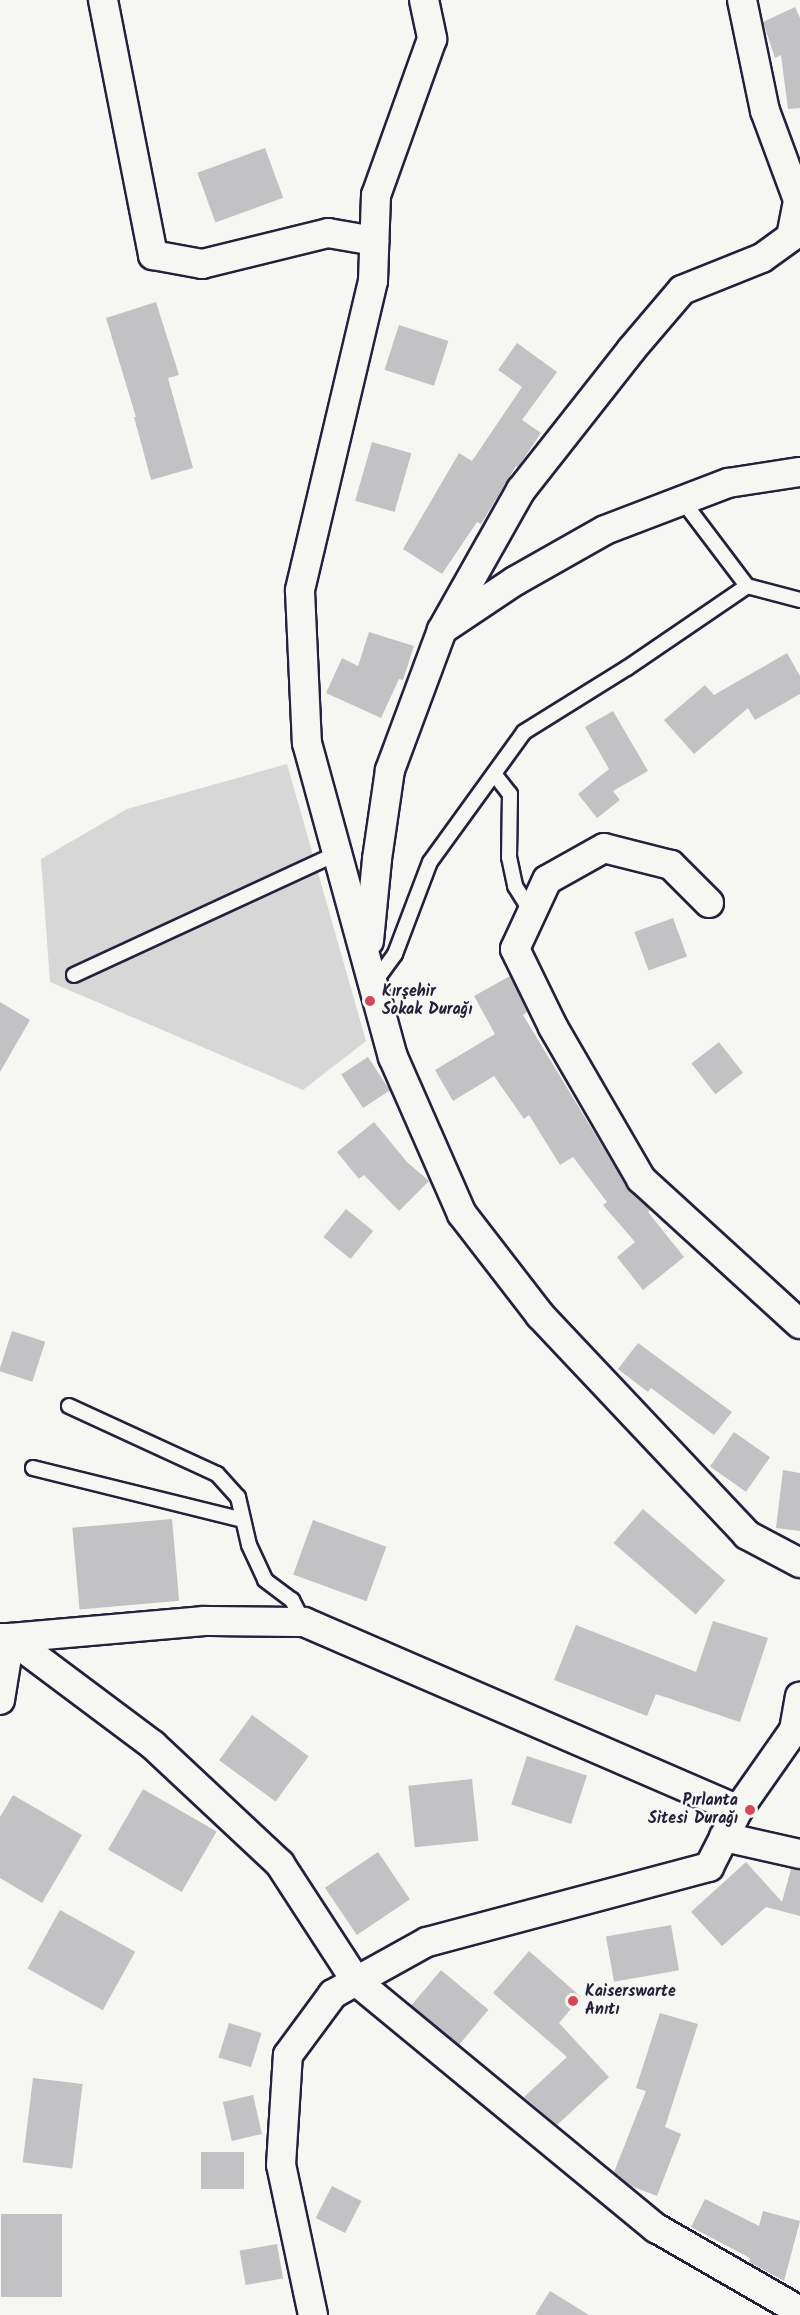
<!DOCTYPE html>
<meta charset="utf-8">
<style>
body{margin:0}
#map{position:relative;width:800px;height:2315px;overflow:hidden;background:#f6f6f2;font-family:Kalam,sans-serif}
div>[style]{position:absolute}
.green>*{inset:0;background:#d7d7d7}
.building>*{inset:0;background:#c2c2c4;transform-origin:0 0}
.roads{filter:drop-shadow(2px 0 #22223b) drop-shadow(-2px 0 #22223b) drop-shadow(0 2px #22223b) drop-shadow(0 -2px #22223b)}
.lane>*{height:14px;margin:-7px;padding:0 7px;transform-origin:7px;border-radius:7px;background:#f6f6f2}
.street>*{height:28px;margin:-14px;padding:0 14px;transform-origin:14px;border-radius:14px;background:#f6f6f2}
.dots>*{width:16px;height:16px;translate:-50% -50%;box-sizing:border-box;border:3px solid #f6f6f2;border-radius:50%}
span{translate:-50% -50%;white-space:nowrap;text-align:center;line-height:1.15;-webkit-text-stroke:5px #f6f6f2;paint-order:stroke}
.poi-label{font-size:16px;color:#22223b;font-weight:700}
.left{translate:0 -50%;text-align:left}
.right{translate:-100% -50%;text-align:right}
</style>
<div id="map">
<div class="green">
<div style="clip-path:polygon(287px 764px,366px 1041px,303px 1090px,50px 982px,41px 859px,127px 809px)"></div>
</div>
<div class="building">
<div style="clip-path:polygon(795px 7px,800px 18px,800px 108px,788px 109px,781px 55px,775px 58px,763px 22px)"></div>
<div style="left:265px;top:148px;width:53px;height:72px;rotate:70deg"></div>
<div style="clip-path:polygon(156px 302px,179px 375px,168px 378px,193px 468px,151px 480px,134px 417px,136px 417px,106px 318px)"></div>
<div style="left:399px;top:325px;width:52px;height:47px;rotate:18deg"></div>
<div style="clip-path:polygon(517px 343px,557px 372px,522px 420px,541px 433px,518px 467px,516px 466px,481px 524px,477px 522px,442px 574px,403px 549px,459px 453px,472px 461px,522px 387px,498px 370px)"></div>
<div style="left:372px;top:442px;width:41px;height:61px;rotate:16deg"></div>
<div style="clip-path:polygon(369px 632px,414px 646px,403px 680px,399px 679px,381px 718px,326px 693px,342px 658px,358px 666px)"></div>
<div style="clip-path:polygon(787px 653px,800px 676px,800px 694px,755px 720px,748px 708px,694px 754px,664px 720px,705px 685px,714px 695px)"></div>
<div style="clip-path:polygon(613px 711px,648px 771px,613px 791px,620px 800px,597px 818px,578px 794px,609px 769px,585px 727px)"></div>
<div style="left:673px;top:918px;width:41px;height:41px;rotate:70deg"></div>
<div style="clip-path:polygon(510px 976px,527px 1012px,523px 1015px,627px 1187px,650px 1210px,648px 1212px,684px 1257px,643px 1290px,617px 1257px,635px 1242px,603px 1205px,607px 1202px,573px 1157px,560px 1165px,529px 1115px,524px 1119px,494px 1076px,453px 1101px,435px 1070px,495px 1034px,474px 996px)"></div>
<div style="clip-path:polygon(0 1002px,30px 1020px,0 1072px)"></div>
<div style="left:719px;top:1042px;width:39px;height:35px;rotate:52deg"></div>
<div style="left:368px;top:1057px;width:40px;height:32px;rotate:57deg"></div>
<div style="clip-path:polygon(374px 1122px,407px 1162px,429px 1181px,399px 1211px,364px 1175px,359px 1179px,337px 1152px)"></div>
<div style="left:346px;top:1209px;width:35px;height:36px;rotate:39deg"></div>
<div style="left:12px;top:1331px;width:35px;height:42px;rotate:18deg"></div>
<div style="clip-path:polygon(638px 1343px,732px 1412px,714px 1435px,651px 1388px,648px 1392px,618px 1369px)"></div>
<div style="left:734px;top:1432px;width:44px;height:42px;rotate:35deg"></div>
<div style="clip-path:polygon(783px 1470px,800px 1473px,800px 1531px,776px 1528px)"></div>
<div style="left:643px;top:1509px;width:109px;height:45px;rotate:41deg"></div>
<div style="left:172px;top:1519px;width:82px;height:100px;rotate:85deg"></div>
<div style="left:313px;top:1520px;width:78px;height:58px;rotate:20deg"></div>
<div style="clip-path:polygon(713px 1621px,768px 1638px,740px 1722px,656px 1694px,647px 1716px,554px 1680px,576px 1625px,696px 1672px)"></div>
<div style="left:252px;top:1715px;width:70px;height:56px;rotate:36deg"></div>
<div style="left:527px;top:1756px;width:63px;height:51px;rotate:18deg"></div>
<div style="left:472px;top:1779px;width:62px;height:64px;rotate:84deg"></div>
<div style="left:143px;top:1789px;width:85px;height:70px;rotate:30deg"></div>
<div style="clip-path:polygon(13px 1795px,82px 1835px,42px 1903px,0 1878px,0 1817px)"></div>
<div style="left:378px;top:1852px;width:57px;height:64px;rotate:56deg"></div>
<div style="clip-path:polygon(746px 1862px,782px 1902px,791px 1869px,800px 1870px,800px 1916px,766px 1907px,722px 1946px,691px 1912px)"></div>
<div style="left:60px;top:1910px;width:86px;height:67px;rotate:29deg"></div>
<div style="left:671px;top:1925px;width:46px;height:66px;rotate:80deg"></div>
<div style="clip-path:polygon(529px 1951px,581px 1997px,559px 2023px,609px 2077px,557px 2125px,524px 2097px,567px 2057px,493px 1993px)"></div>
<div style="left:441px;top:1970px;width:62px;height:46px;rotate:40deg"></div>
<div style="clip-path:polygon(660px 2013px,698px 2024px,665px 2127px,681px 2134px,657px 2196px,631px 2186px,614px 2172px,646px 2091px,636px 2088px)"></div>
<div style="left:229px;top:2023px;width:34px;height:36px;rotate:17deg"></div>
<div style="left:33px;top:2078px;width:50px;height:85px;rotate:7deg"></div>
<div style="left:253px;top:2095px;width:40px;height:31px;rotate:77deg"></div>
<div style="left:201px;top:2152px;width:43px;height:37px"></div>
<div style="left:332px;top:2186px;width:33px;height:36px;rotate:27deg"></div>
<div style="clip-path:polygon(705px 2199px,759px 2226px,763px 2211px,800px 2221px,784px 2281px,749px 2262px,750px 2258px,691px 2227px)"></div>
<div style="left:1px;top:2214px;width:61px;height:83px"></div>
<div style="left:277px;top:2244px;width:35px;height:38px;rotate:80deg"></div>
<div style="clip-path:polygon(550px 2291px,589px 2315px,535px 2315px)"></div>
</div>
<div class="roads">
<div class="lane">
<div style="left:682px;top:500px;width:108px;rotate:52.9deg"></div>
<div style="left:747px;top:586px;width:55px;rotate:14.8deg"></div>
<div style="left:495px;top:775px;width:24px;rotate:52deg"></div>
<div style="left:510px;top:794px;width:63px;rotate:90.9deg"></div>
<div style="left:509px;top:857px;width:30px;rotate:78deg"></div>
<div style="left:515px;top:886px;width:31px;rotate:58deg"></div>
<div style="left:74px;top:975px;width:291px;rotate:-24.8deg"></div>
<div style="left:374px;top:983px;width:36px;rotate:-54deg"></div>
<div style="left:395px;top:954px;width:98px;rotate:-69.2deg"></div>
<div style="left:430px;top:862px;width:160px;rotate:-54.1deg"></div>
<div style="left:524px;top:732px;width:121px;rotate:-31.9deg"></div>
<div style="left:627px;top:668px;width:145px;rotate:-34.3deg"></div>
<div style="left:69px;top:1406px;width:163px;rotate:24.7deg"></div>
<div style="left:217px;top:1474px;width:31px;rotate:48deg"></div>
<div style="left:238px;top:1497px;width:49px;rotate:77.1deg"></div>
<div style="left:249px;top:1545px;width:38px;rotate:65deg"></div>
<div style="left:265px;top:1580px;width:34px;rotate:37deg"></div>
<div style="left:292px;top:1600px;width:25px;rotate:63deg"></div>
<div style="left:33px;top:1468px;width:216px;rotate:13.9deg"></div>
</div>
<div class="street">
<div style="left:103px;top:0;width:260px;rotate:78.9deg"></div>
<div style="left:153px;top:255px;width:50px;rotate:10.4deg"></div>
<div style="left:202px;top:264px;width:130px;rotate:-13.8deg"></div>
<div style="left:328px;top:233px;width:47px;rotate:9.9deg"></div>
<div style="left:424px;top:0;width:40px;rotate:78deg"></div>
<div style="left:432px;top:39px;width:166px;rotate:109.7deg"></div>
<div style="left:376px;top:195px;width:86px;rotate:92deg"></div>
<div style="left:373px;top:281px;width:318px;rotate:103.3deg"></div>
<div style="left:300px;top:591px;width:152px;rotate:87.4deg"></div>
<div style="left:307px;top:743px;width:326px;rotate:74.7deg"></div>
<div style="left:393px;top:1057px;width:171px;rotate:66.3deg"></div>
<div style="left:462px;top:1214px;width:128px;rotate:52.3deg"></div>
<div style="left:540px;top:1315px;width:302px;rotate:46.7deg"></div>
<div style="left:747px;top:1535px;width:60px;rotate:27.8deg"></div>
<div style="left:446px;top:627px;width:83px;rotate:-33.7deg"></div>
<div style="left:515px;top:581px;width:103px;rotate:-29.5deg"></div>
<div style="left:605px;top:530px;width:132px;rotate:-20.9deg"></div>
<div style="left:728px;top:483px;width:73px;rotate:-8.7deg"></div>
<div style="left:709px;top:903px;width:54px;rotate:-135deg"></div>
<div style="left:671px;top:865px;width:69px;rotate:-165.8deg"></div>
<div style="left:604px;top:848px;width:65px;rotate:150.7deg"></div>
<div style="left:547px;top:880px;width:76px;rotate:114.9deg"></div>
<div style="left:515px;top:949px;width:87px;rotate:64deg"></div>
<div style="left:553px;top:1027px;width:176px;rotate:59.9deg"></div>
<div style="left:641px;top:1179px;width:215px;rotate:42.4deg"></div>
<div style="left:369px;top:941px;width:82px;rotate:-84.4deg"></div>
<div style="left:377px;top:859px;width:90px;rotate:-81.7deg"></div>
<div style="left:390px;top:770px;width:149px;rotate:-69.6deg"></div>
<div style="left:442px;top:630px;width:161px;rotate:-60.6deg"></div>
<div style="left:521px;top:490px;width:178px;rotate:-51.8deg"></div>
<div style="left:631px;top:350px;width:79px;rotate:-49.6deg"></div>
<div style="left:682px;top:290px;width:86px;rotate:-21.8deg"></div>
<div style="left:762px;top:258px;width:36px;rotate:-36deg"></div>
<div style="left:791px;top:237px;width:38px;rotate:-79deg"></div>
<div style="left:798px;top:200px;width:95px;rotate:-110.3deg"></div>
<div style="left:765px;top:111px;width:113px;rotate:-101.7deg"></div>
<div style="left:0;top:1638px;width:10px"></div>
<div style="left:10px;top:1638px;width:179px;rotate:36.8deg"></div>
<div style="left:153px;top:1745px;width:174px;rotate:43.1deg"></div>
<div style="left:280px;top:1864px;width:140px;rotate:57deg"></div>
<div style="left:356px;top:1981px;width:389px;rotate:39.5deg"></div>
<div style="left:656px;top:2228px;width:166px;rotate:30deg"></div>
<div style="left:0;top:1700px;width:63px;rotate:-80.8deg"></div>
<div style="left:10px;top:1638px;width:195px;rotate:-5deg"></div>
<div style="left:204px;top:1621px;width:100px;rotate:0.6deg"></div>
<div style="left:304px;top:1622px;width:473px;rotate:23.4deg"></div>
<div style="left:724px;top:1837px;width:78px;rotate:12.6deg"></div>
<div style="left:313px;top:2315px;width:153px;rotate:-102deg"></div>
<div style="left:281px;top:2165px;width:110px;rotate:-86.4deg"></div>
<div style="left:288px;top:2055px;width:76px;rotate:-53.6deg"></div>
<div style="left:333px;top:1994px;width:107px;rotate:-29deg"></div>
<div style="left:427px;top:1942px;width:292px;rotate:-14.9deg"></div>
<div style="left:709px;top:1867px;width:64px;rotate:-63deg"></div>
<div style="left:738px;top:1810px;width:98px;rotate:-55deg"></div>
<div style="left:794px;top:1730px;width:34px;rotate:-80deg"></div>
</div>
</div>
<div class="dots">
<div style="left:370px;top:1001px;background:#d1495b"></div>
<div style="left:750px;top:1810px;background:#d1495b"></div>
<div style="left:573px;top:2001px;background:#d1495b"></div>
</div>
<div class="poi-label">
<span class="left" style="left:382px;top:1001px">Kırşehir<br>Sokak Durağı</span>
<span class="right" style="left:738px;top:1810px">Pırlanta<br>Sitesi Durağı</span>
<span class="left" style="left:585px;top:2001px">Kaiserswarte<br>Anıtı</span>
</div>
</div>
